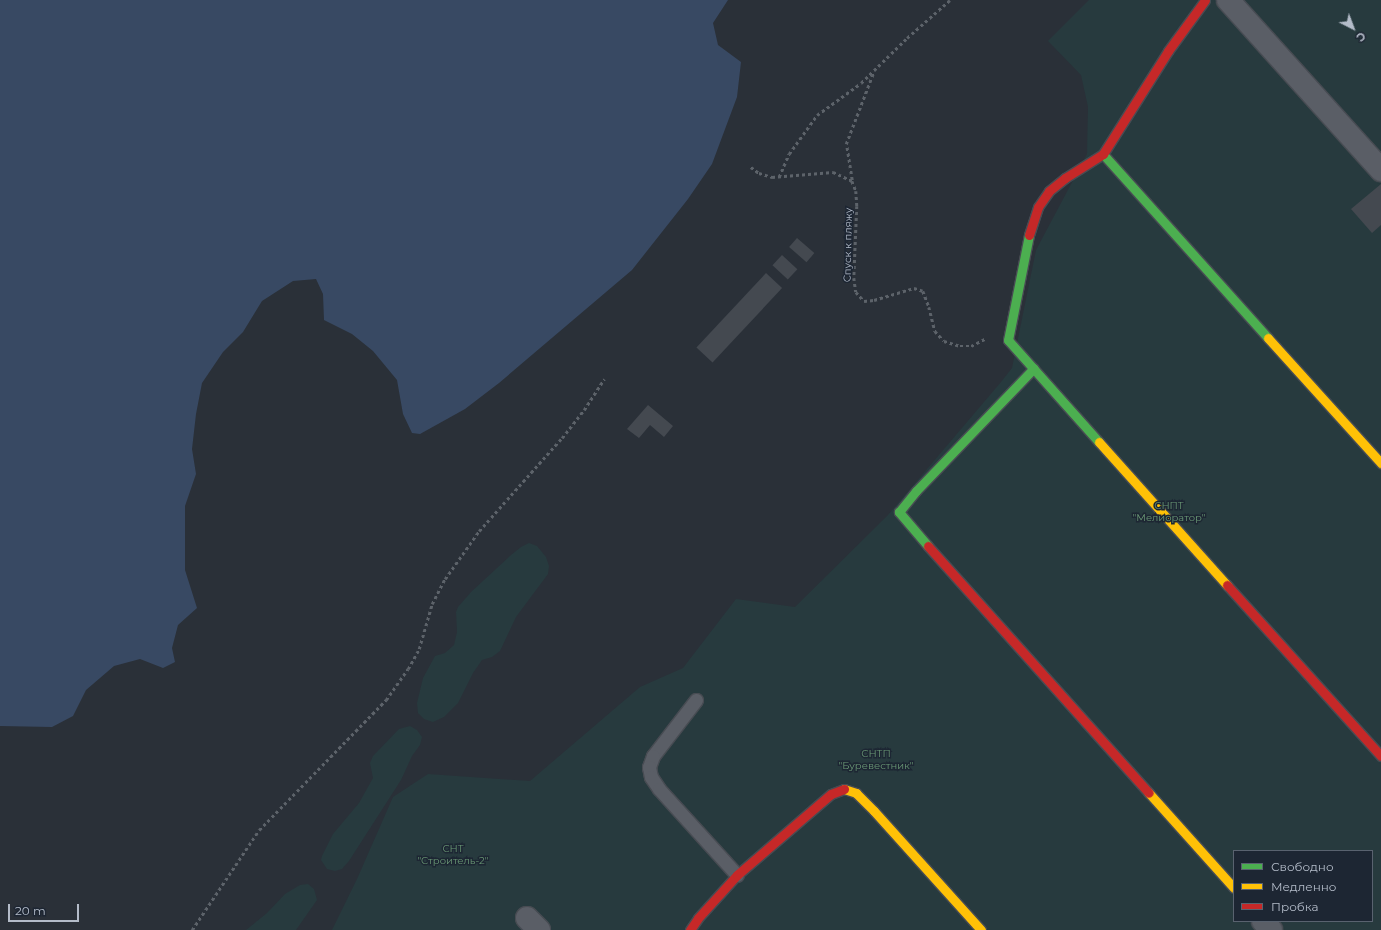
<!DOCTYPE html>
<meta charset="utf-8">
<style>
body{margin:0}
#map{position:relative;width:1381px;height:930px;overflow:hidden;background:#2a3038;font-family:Montserrat,sans-serif}
div>[style]{position:absolute}
.green>*{inset:0;background:#273a3e}
.water>*{inset:0;background:#384963}
.building>*{inset:0;background:#444950;transform-origin:0 0}
.path>*{height:2.5px;margin-top:-1.25px;transform-origin:0;background:repeating-linear-gradient(90deg,#5d636a 0 3px,transparent 0 6px)}
.roads{filter:drop-shadow(1px 0 #484c53) drop-shadow(-1px 0 #484c53) drop-shadow(0 1px #484c53) drop-shadow(0 -1px #484c53)}
.lane>*{height:13px;margin:-6.5px;padding:0 6.5px;transform-origin:6.5px;border-radius:6.5px;background:#5a5e66}
.street>*{height:22px;margin:-11px;padding:0 11px;transform-origin:11px;border-radius:11px;background:#5a5e66}
.fast>*{height:9px;margin:-4.5px;padding:0 4.5px;transform-origin:4.5px;border-radius:4.5px;background:#4caf50}
.slow>*{height:9px;margin:-4.5px;padding:0 4.5px;transform-origin:4.5px;border-radius:4.5px;background:#ffc107}
.jam>*{height:9px;margin:-4.5px;padding:0 4.5px;transform-origin:4.5px;border-radius:4.5px;background:#c62828}
span{translate:-50% -50%;white-space:nowrap;text-align:center;line-height:1.15;-webkit-text-stroke:3px #1d2633;paint-order:stroke}
.street-label{font-size:10px;color:#b4bcc9}
.park-label{font-size:10px;color:#6b9a76}
.legend{position:absolute;left:1233px;top:850px;width:140px;height:72px;box-sizing:border-box;background:#1d2633;border:1px solid #59626f;margin:0;padding:5px 7px;list-style:none;font-size:12px;color:#b4bcc9}
.legend li{display:flex;align-items:center;gap:8px;height:20px}
.legend b{width:20px;border:1px solid #59626f}
.north{position:absolute;left:1333px;top:8px;width:40px;height:40px;-webkit-text-stroke:3px #1d2633;paint-order:stroke;rotate:138deg;font-size:11px;font-weight:700;line-height:16px;text-align:center;color:#b4bcc9}
.north::after{content:'';display:block;margin:auto;width:14px;height:18px;background:#b4bcc9;clip-path:polygon(50% 0,100% 100%,50% 72%,0 100%)}
.scale{position:absolute;left:8px;top:904px;width:71px;height:18px;box-sizing:border-box;border:2px solid #b4bcc9;border-top:0;padding-left:5px;font-size:12px;line-height:14px;white-space:nowrap;color:#b4bcc9;-webkit-text-stroke:3px #1d2633;paint-order:stroke}
</style>
<div id="map">
<div class="green">
<div style="clip-path:polygon(evenodd,1089px 0,1381px 0,1381px 930px,332px 930px,357px 879px,393px 797px,428px 774px,530px 781px,640px 687px,683px 668px,736px 599px,795px 607px,888px 515px,1001px 382px,1012px 368px,1036px 250px,1087px 154px,1088px 107px,1081px 75px,1048px 41px,1089px 0,1234px 851px,1372px 851px,1372px 921px,1234px 921px,1234px 851px)"></div>
<div style="clip-path:polygon(529px 543px,537px 546px,546px 557px,549px 566px,548px 574px,516px 617px,500px 651px,492px 657px,482px 660px,473px 673px,458px 703px,444px 717px,433px 722px,424px 719px,418px 713px,417px 703px,423px 678px,435px 656px,445px 653px,454px 645px,457px 632px,456px 612px,458px 607px,471px 592px,511px 555px,521px 547px)"></div>
<div style="clip-path:polygon(410px 726px,417px 730px,422px 737px,420px 745px,412px 756px,401px 780px,349px 861px,342px 869px,335px 871px,327px 869px,321px 860px,322px 856px,333px 834px,359px 803px,373px 778px,370px 763px,373px 756px,399px 729px)"></div>
<div style="clip-path:polygon(308px 884px,314px 889px,317px 900px,296px 930px,246px 930px,267px 913px,285px 894px,300px 885px)"></div>
</div>
<div class="water">
<div style="clip-path:polygon(0 0,728px 0,713px 23px,718px 45px,741px 62px,737px 97px,712px 164px,688px 199px,632px 270px,499px 383px,465px 409px,420px 434px,412px 433px,403px 414px,397px 380px,373px 351px,352px 334px,324px 320px,323px 294px,316px 279px,293px 281px,262px 301px,243px 332px,223px 352px,202px 383px,196px 414px,192px 449px,196px 474px,185px 506px,185px 570px,197px 608px,178px 625px,172px 648px,175px 662px,163px 668px,140px 659px,114px 666px,86px 690px,73px 716px,52px 727px,0 726px)"></div>
</div>
<div class="building">
<div style="clip-path:polygon(1381px 184px,1381px 225px,1372px 233px,1351px 209px)"></div>
<div style="left:797px;top:238px;width:23px;height:12px;rotate:41deg"></div>
<div style="left:782px;top:255px;width:21px;height:14px;rotate:43deg"></div>
<div style="left:766px;top:273px;width:22px;height:102px;rotate:43deg"></div>
<div style="clip-path:polygon(648px 405px,673px 426px,664px 437px,650px 425px,639px 438px,627px 429px)"></div>
</div>
<div class="path">
<div style="left:751px;top:167px;width:10px;rotate:37deg"></div>
<div style="left:759px;top:173px;width:14px;rotate:17deg"></div>
<div style="left:772px;top:177px;width:61px;rotate:-4.7deg"></div>
<div style="left:833px;top:172px;width:21px;rotate:25deg"></div>
<div style="left:852px;top:181px;width:11px;rotate:68deg"></div>
<div style="left:856px;top:191px;width:15px;rotate:86deg"></div>
<div style="left:857px;top:206px;width:72px;rotate:92.4deg"></div>
<div style="left:854px;top:278px;width:14px;rotate:82deg"></div>
<div style="left:856px;top:292px;width:12px;rotate:48deg"></div>
<div style="left:864px;top:301px;width:10px;rotate:-6deg"></div>
<div style="left:874px;top:300px;width:42px;rotate:-16.7deg"></div>
<div style="left:914px;top:288px;width:9px;rotate:18deg"></div>
<div style="left:923px;top:291px;width:17px;rotate:69deg"></div>
<div style="left:929px;top:307px;width:25px;rotate:76deg"></div>
<div style="left:935px;top:331px;width:13px;rotate:48deg"></div>
<div style="left:944px;top:341px;width:17px;rotate:17deg"></div>
<div style="left:960px;top:346px;width:11px"></div>
<div style="left:971px;top:346px;width:16px;rotate:-27deg"></div>
<div style="left:779px;top:177px;width:25px;rotate:-67deg"></div>
<div style="left:789px;top:154px;width:48px;rotate:-54.3deg"></div>
<div style="left:817px;top:115px;width:54px;rotate:-36deg"></div>
<div style="left:861px;top:83px;width:64px;rotate:-44.4deg"></div>
<div style="left:907px;top:38px;width:57px;rotate:-41.5deg"></div>
<div style="left:852px;top:180px;width:36px;rotate:-99deg"></div>
<div style="left:846px;top:144px;width:78px;rotate:-69deg"></div>
<div style="left:192px;top:930px;width:120px;rotate:-56.2deg"></div>
<div style="left:259px;top:830px;width:182px;rotate:-45.7deg"></div>
<div style="left:386px;top:700px;width:38px;rotate:-55deg"></div>
<div style="left:408px;top:669px;width:23px;rotate:-61deg"></div>
<div style="left:419px;top:649px;width:47px;rotate:-73.9deg"></div>
<div style="left:432px;top:604px;width:28px;rotate:-63deg"></div>
<div style="left:445px;top:579px;width:59px;rotate:-54.7deg"></div>
<div style="left:479px;top:531px;width:125px;rotate:-48.3deg"></div>
<div style="left:562px;top:438px;width:36px;rotate:-52deg"></div>
<div style="left:584px;top:410px;width:37px;rotate:-57deg"></div>
</div>
<div class="roads">
<div class="lane">
<div style="left:696px;top:700px;width:71px;rotate:127.5deg"></div>
<div style="left:653px;top:756px;width:12px;rotate:110deg"></div>
<div style="left:649px;top:767px;width:10px;rotate:79deg"></div>
<div style="left:651px;top:777px;width:14px;rotate:56deg"></div>
<div style="left:659px;top:789px;width:116px;rotate:47.8deg"></div>
</div>
<div class="street">
<div style="left:1228px;top:0;width:229px;rotate:48deg"></div>
<div style="left:527px;top:918px;width:17px;rotate:45deg"></div>
<div style="left:1263px;top:921px;width:12px;rotate:48deg"></div>
</div>
<div class="fast">
<div style="left:1103px;top:154px;width:247px;rotate:48.1deg"></div>
<div style="left:1029px;top:235px;width:107px;rotate:101.3deg"></div>
<div style="left:1008px;top:340px;width:137px;rotate:48.3deg"></div>
<div style="left:928px;top:546px;width:45px;rotate:-130.5deg"></div>
<div style="left:899px;top:512px;width:27px;rotate:-51deg"></div>
<div style="left:916px;top:491px;width:170px;rotate:-46.2deg"></div>
</div>
<div class="slow">
<div style="left:1268px;top:338px;width:169px;rotate:47.9deg"></div>
<div style="left:1099px;top:442px;width:192px;rotate:48.2deg"></div>
<div style="left:844px;top:789px;width:13px;rotate:18deg"></div>
<div style="left:856px;top:793px;width:25px;rotate:45deg"></div>
<div style="left:874px;top:811px;width:160px;rotate:48deg"></div>
<div style="left:1149px;top:793px;width:127px;rotate:48.2deg"></div>
</div>
<div class="jam">
<div style="left:1029px;top:235px;width:29px;rotate:-72deg"></div>
<div style="left:1038px;top:207px;width:19px;rotate:-55deg"></div>
<div style="left:1049px;top:191px;width:21px;rotate:-39deg"></div>
<div style="left:1065px;top:178px;width:45px;rotate:-32.3deg"></div>
<div style="left:1103px;top:154px;width:122px;rotate:-57.7deg"></div>
<div style="left:1168px;top:51px;width:63px;rotate:-54deg"></div>
<div style="left:928px;top:546px;width:331px;rotate:48.2deg"></div>
<div style="left:1227px;top:585px;width:230px;rotate:48deg"></div>
<div style="left:690px;top:930px;width:14px;rotate:-56deg"></div>
<div style="left:698px;top:918px;width:58px;rotate:-47.8deg"></div>
<div style="left:737px;top:875px;width:124px;rotate:-40.8deg"></div>
<div style="left:831px;top:794px;width:14px;rotate:-21deg"></div>
</div>
</div>
<div class="street-label">
<span style="left:848px;top:245px;rotate:-89deg">Спуск к пляжу</span>
</div>
<div class="park-label">
<span style="left:1169px;top:511px">СНПТ<br>"Мелиоратор"</span>
<span style="left:876px;top:759px">СНТП<br>"Буревестник"</span>
<span style="left:453px;top:854px">СНТ<br>"Строитель-2"</span>
</div>
<ul class="legend">
<li><b style="height:5px;background:#4caf50"></b>Свободно</li>
<li><b style="height:5px;background:#ffc107"></b>Медленно</li>
<li><b style="height:5px;background:#c62828"></b>Пробка</li>
</ul>
<div class="north">С</div>
<div class="scale">20 m</div>
</div>
